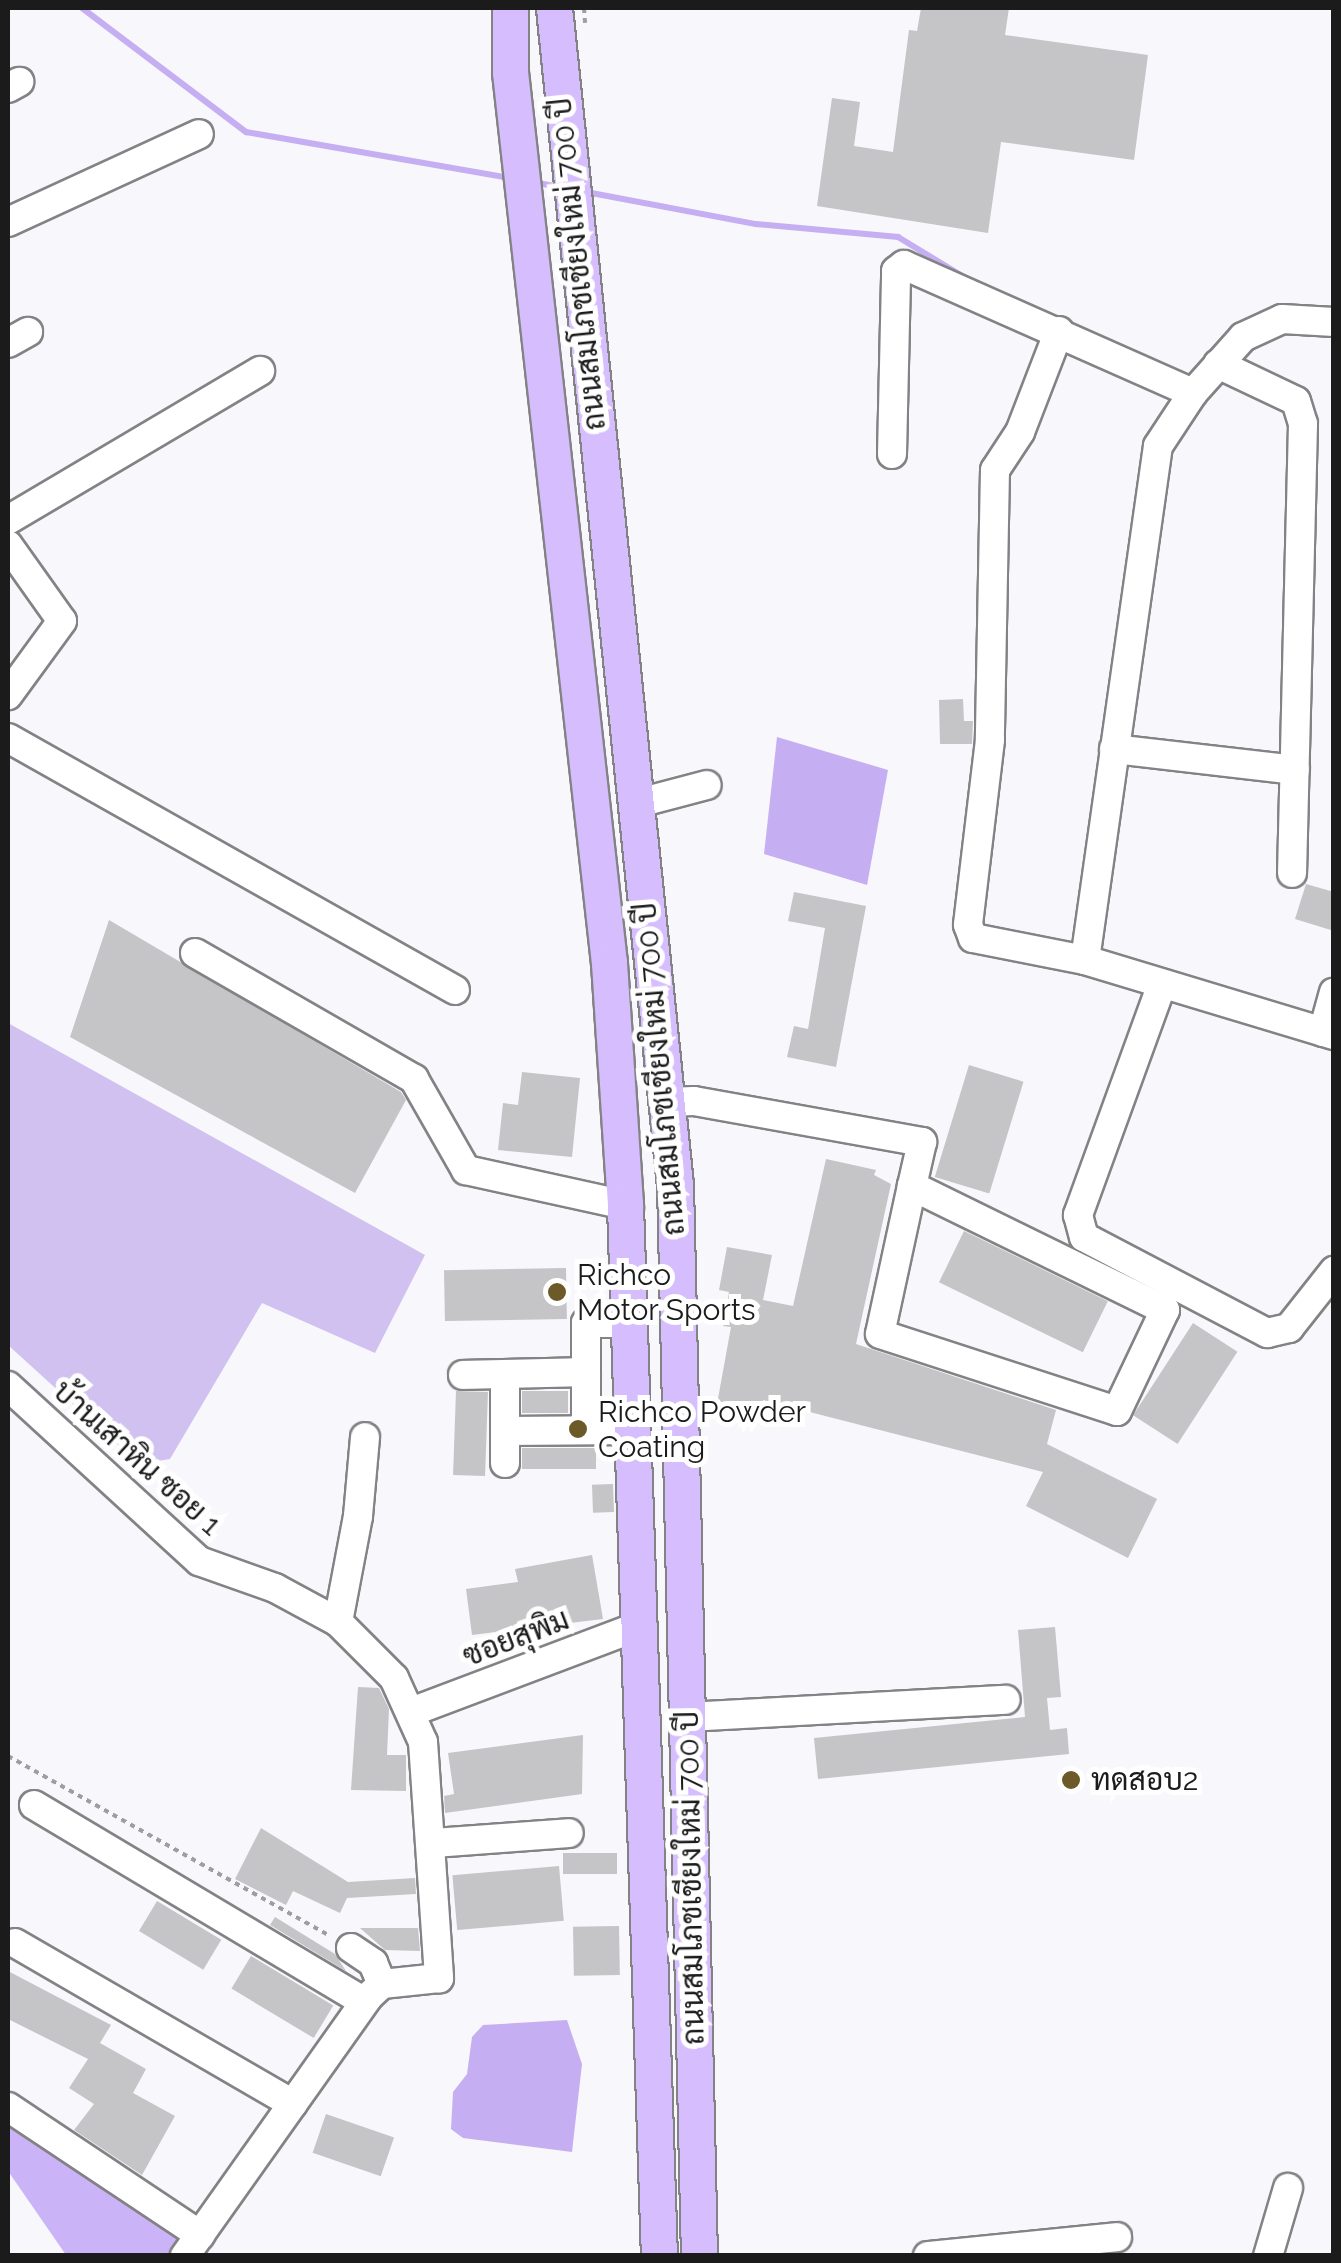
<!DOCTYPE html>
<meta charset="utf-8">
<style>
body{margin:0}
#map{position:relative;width:1341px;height:2263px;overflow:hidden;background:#f8f7fb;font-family:Raleway,Sarabun,sans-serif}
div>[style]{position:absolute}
.green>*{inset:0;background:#d1c1f1}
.forest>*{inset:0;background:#cab3f6}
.water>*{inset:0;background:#c5aef1}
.stream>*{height:6px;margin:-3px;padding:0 3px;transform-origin:3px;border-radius:3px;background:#c5aef1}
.building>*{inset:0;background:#c5c4c7;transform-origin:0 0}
.path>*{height:4px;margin-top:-2px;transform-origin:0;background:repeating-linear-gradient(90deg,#9e9da0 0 5px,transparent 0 10px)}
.roads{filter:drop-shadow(2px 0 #838285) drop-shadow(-2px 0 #838285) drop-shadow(0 2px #838285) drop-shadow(0 -2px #838285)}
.minor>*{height:28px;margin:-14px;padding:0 14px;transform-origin:14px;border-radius:14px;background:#fff}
.major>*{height:35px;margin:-17.5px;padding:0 17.5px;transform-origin:17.5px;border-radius:17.5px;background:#d6befe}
.dots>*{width:28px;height:28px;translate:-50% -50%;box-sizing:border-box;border:5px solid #fff;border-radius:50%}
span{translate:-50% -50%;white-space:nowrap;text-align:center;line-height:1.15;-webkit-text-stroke:10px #fff;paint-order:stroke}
.street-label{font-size:30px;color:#1b1b1c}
.poi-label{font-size:30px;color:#1b1b1c}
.left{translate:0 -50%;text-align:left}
.frame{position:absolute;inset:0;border:10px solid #1b1b1c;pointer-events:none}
</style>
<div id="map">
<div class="green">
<div style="clip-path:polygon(8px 1023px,425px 1255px,375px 1353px,262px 1303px,170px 1459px,139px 1464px,8px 1345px)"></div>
</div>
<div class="forest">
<div style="clip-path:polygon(8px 2119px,185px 2237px,171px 2255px,66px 2255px,8px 2171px)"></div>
</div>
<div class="water">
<div style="clip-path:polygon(777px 737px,888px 770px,867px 885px,764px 854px)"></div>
<div style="clip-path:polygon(567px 2020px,582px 2064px,572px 2152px,463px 2138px,451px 2129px,453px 2092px,467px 2074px,472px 2037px,483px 2025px)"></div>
</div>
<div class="stream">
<div style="left:82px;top:8px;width:206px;rotate:37.1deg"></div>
<div style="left:246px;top:132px;width:268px;rotate:9.9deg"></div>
<div style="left:532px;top:182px;width:27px;rotate:10deg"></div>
<div style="left:586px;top:192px;width:173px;rotate:10.7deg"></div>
<div style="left:756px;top:224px;width:143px;rotate:5.2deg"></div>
<div style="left:898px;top:237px;width:81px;rotate:31.3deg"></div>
</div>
<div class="building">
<div style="clip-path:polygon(921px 8px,1009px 8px,1005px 35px,1148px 55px,1134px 160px,1001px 142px,988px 233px,817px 206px,832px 98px,860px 102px,854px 146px,893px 152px,909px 30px,917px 31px)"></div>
<div style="clip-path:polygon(963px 699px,964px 721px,973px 721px,972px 744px,940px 744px,939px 700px)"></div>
<div style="clip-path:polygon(1306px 884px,1334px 892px,1334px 931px,1295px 919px)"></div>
<div style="clip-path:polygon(794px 892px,866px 906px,836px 1067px,787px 1057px,794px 1026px,808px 1029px,825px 928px,788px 921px)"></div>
<div style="clip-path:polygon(109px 920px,401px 1092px,406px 1100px,355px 1193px,70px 1037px)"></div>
<div style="left:969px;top:1065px;width:57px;height:117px;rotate:17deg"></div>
<div style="clip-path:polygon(522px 1072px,580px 1078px,572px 1157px,498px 1150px,503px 1103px,518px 1105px)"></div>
<div style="clip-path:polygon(826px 1159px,876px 1170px,874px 1175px,891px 1184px,856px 1344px,1056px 1410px,1047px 1444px,1157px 1499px,1128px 1558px,1026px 1506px,1043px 1472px,763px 1400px,761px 1412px,717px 1404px,731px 1327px,723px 1326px,729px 1292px,719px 1290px,727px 1247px,772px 1255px,763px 1300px,793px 1306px)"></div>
<div style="left:964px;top:1231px;width:160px;height:57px;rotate:26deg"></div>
<div style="left:566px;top:1268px;width:51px;height:122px;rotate:89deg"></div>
<div style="left:1193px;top:1323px;width:53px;height:110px;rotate:33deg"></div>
<div style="left:456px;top:1391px;width:32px;height:84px;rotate:2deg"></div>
<div style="left:522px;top:1391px;width:46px;height:22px"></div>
<div style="left:522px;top:1448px;width:74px;height:21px"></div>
<div style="left:613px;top:1484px;width:28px;height:21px;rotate:88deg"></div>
<div style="clip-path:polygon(592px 1555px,603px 1619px,472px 1635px,466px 1589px,518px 1582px,515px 1569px)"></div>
<div style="clip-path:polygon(1055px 1627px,1061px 1697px,1047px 1698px,1050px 1730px,1067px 1728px,1069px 1754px,818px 1779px,814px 1738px,1025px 1717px,1018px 1630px)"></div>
<div style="clip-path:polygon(358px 1687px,379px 1688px,389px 1709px,387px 1755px,406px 1755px,406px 1791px,351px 1790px)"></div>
<div style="clip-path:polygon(583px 1735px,582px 1794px,445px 1813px,444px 1796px,454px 1794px,448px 1753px)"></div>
<div style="clip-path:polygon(261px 1828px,348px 1882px,415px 1878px,416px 1894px,347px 1898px,340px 1913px,293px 1891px,286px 1905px,235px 1879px)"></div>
<div style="left:617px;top:1853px;width:21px;height:54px;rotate:90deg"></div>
<div style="left:559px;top:1866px;width:55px;height:107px;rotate:85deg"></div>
<div style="left:157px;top:1901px;width:75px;height:35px;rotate:31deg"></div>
<div style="clip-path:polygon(275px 1917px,335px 1954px,346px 1971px,270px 1925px)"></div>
<div style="left:619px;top:1926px;width:49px;height:46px;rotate:89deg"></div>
<div style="clip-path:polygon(360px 1928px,418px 1928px,420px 1951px,385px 1950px)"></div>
<div style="left:251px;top:1956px;width:96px;height:38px;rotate:31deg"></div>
<div style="clip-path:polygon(8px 1971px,111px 2025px,100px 2043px,146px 2069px,133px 2093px,175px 2116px,142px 2175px,74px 2130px,94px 2104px,69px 2088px,88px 2059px,8px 2019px)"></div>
<div style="left:326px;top:2114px;width:72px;height:41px;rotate:19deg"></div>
</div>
<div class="path">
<div style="left:584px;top:8px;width:15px;rotate:86deg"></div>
<div style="left:8px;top:1756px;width:369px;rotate:29.2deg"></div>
</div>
<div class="roads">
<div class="minor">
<div style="left:8px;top:88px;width:13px;rotate:-29deg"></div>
<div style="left:8px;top:222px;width:210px;rotate:-24.7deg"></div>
<div style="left:1059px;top:331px;width:108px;rotate:111.1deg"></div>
<div style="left:1020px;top:432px;width:45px;rotate:123.3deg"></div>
<div style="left:995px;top:470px;width:270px;rotate:91.1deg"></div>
<div style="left:990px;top:740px;width:186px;rotate:96.8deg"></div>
<div style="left:968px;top:925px;width:14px;rotate:69deg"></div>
<div style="left:973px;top:938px;width:114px;rotate:11.1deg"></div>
<div style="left:1085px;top:960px;width:260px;rotate:16.8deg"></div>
<div style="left:8px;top:343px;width:23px;rotate:-29deg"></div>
<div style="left:1218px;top:364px;width:86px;rotate:25.4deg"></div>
<div style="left:1296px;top:401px;width:24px;rotate:73deg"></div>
<div style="left:1303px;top:424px;width:449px;rotate:91.4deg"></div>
<div style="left:892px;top:454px;width:183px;rotate:-88.7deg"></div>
<div style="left:896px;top:271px;width:10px;rotate:-37deg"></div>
<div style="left:904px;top:265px;width:316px;rotate:23.9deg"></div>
<div style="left:8px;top:520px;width:293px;rotate:-30.6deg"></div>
<div style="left:8px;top:545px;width:93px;rotate:54.6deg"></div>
<div style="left:62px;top:621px;width:92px;rotate:126.1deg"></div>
<div style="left:8px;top:738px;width:513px;rotate:29.41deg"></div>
<div style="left:1114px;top:749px;width:182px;rotate:6.6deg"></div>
<div style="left:635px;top:804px;width:74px;rotate:-14.8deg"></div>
<div style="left:195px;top:953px;width:253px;rotate:29.9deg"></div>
<div style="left:414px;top:1079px;width:105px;rotate:60.3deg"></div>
<div style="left:466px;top:1170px;width:163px;rotate:12.4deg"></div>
<div style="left:1085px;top:960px;width:519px;rotate:-81.92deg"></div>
<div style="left:1158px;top:446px;width:64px;rotate:-56.6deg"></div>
<div style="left:1193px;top:393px;width:75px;rotate:-48.2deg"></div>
<div style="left:1243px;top:337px;width:43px;rotate:-24.8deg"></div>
<div style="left:1282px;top:319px;width:52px;rotate:3.3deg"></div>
<div style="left:1162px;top:984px;width:246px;rotate:110deg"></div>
<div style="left:1078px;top:1215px;width:23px;rotate:75deg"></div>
<div style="left:1084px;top:1237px;width:207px;rotate:27.7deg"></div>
<div style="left:1267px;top:1333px;width:23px;rotate:-13deg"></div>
<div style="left:1289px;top:1328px;width:73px;rotate:-51.7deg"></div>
<div style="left:1323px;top:1032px;width:41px;rotate:-74.6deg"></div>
<div style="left:666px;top:1102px;width:28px;rotate:-2deg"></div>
<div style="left:694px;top:1101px;width:232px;rotate:10.2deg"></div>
<div style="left:922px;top:1142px;width:45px;rotate:102.8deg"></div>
<div style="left:912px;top:1186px;width:151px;rotate:102.2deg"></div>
<div style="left:880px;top:1334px;width:249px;rotate:18deg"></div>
<div style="left:1117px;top:1411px;width:112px;rotate:-64.6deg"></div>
<div style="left:1165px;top:1310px;width:282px;rotate:-153.9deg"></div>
<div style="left:505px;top:1374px;width:89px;rotate:90deg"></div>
<div style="left:463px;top:1375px;width:123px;rotate:-1.4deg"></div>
<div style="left:8px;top:1386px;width:259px;rotate:42.5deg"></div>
<div style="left:199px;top:1561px;width:81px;rotate:19.6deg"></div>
<div style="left:275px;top:1588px;width:72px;rotate:28.4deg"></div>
<div style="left:338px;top:1622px;width:79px;rotate:45deg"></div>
<div style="left:394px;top:1678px;width:70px;rotate:65.6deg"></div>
<div style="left:423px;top:1742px;width:237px;rotate:86.1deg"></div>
<div style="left:439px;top:1978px;width:57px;rotate:174deg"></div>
<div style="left:382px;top:1984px;width:18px;rotate:137deg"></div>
<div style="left:369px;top:1996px;width:319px;rotate:125.3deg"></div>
<div style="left:586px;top:1430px;width:107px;rotate:-90deg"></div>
<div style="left:586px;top:1323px;width:43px"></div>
<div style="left:505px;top:1431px;width:128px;rotate:-0.4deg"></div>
<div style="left:338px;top:1622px;width:108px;rotate:-79.3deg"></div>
<div style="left:358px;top:1516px;width:79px;rotate:-84.9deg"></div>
<div style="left:414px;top:1711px;width:244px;rotate:-20.7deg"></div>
<div style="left:687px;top:1717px;width:319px;rotate:-3.1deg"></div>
<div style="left:34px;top:1805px;width:384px;rotate:30.8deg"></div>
<div style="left:434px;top:1843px;width:135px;rotate:-4.2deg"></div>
<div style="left:15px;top:1943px;width:321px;rotate:30.1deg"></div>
<div style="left:351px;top:1948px;width:27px;rotate:34deg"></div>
<div style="left:373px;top:1963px;width:23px;rotate:67deg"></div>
<div style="left:8px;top:2107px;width:231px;rotate:33.7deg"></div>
<div style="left:928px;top:2256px;width:190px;rotate:-5.7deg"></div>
<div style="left:1268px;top:2256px;width:71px;rotate:-73.6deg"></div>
</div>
<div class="major">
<div style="left:510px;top:8px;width:64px;rotate:90deg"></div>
<div style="left:510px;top:72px;width:896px;rotate:83.66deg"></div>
<div style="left:609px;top:963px;width:243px;rotate:86.2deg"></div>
<div style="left:625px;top:1205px;width:1052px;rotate:88.15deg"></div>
<div style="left:554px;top:8px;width:1182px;rotate:84.13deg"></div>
<div style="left:675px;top:1184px;width:1072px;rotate:88.72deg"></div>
</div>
</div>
<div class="dots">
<div style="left:557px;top:1292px;background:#6c5a28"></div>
<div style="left:578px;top:1429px;background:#6c5a28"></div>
<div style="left:1071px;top:1780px;background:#6c5a28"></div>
</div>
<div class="street-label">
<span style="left:578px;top:264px;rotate:-96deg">ถนนสมโภชเชียงใหม่ 700 ปี</span>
<span style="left:660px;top:1069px;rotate:-95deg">ถนนสมโภชเชียงใหม่ 700 ปี</span>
<span style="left:137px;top:1458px;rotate:42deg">บ้านเสาหิน ซอย 1</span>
<span style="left:516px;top:1638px;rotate:-21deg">ซอยสุพิม</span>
<span style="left:691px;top:1878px;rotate:-91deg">ถนนสมโภชเชียงใหม่ 700 ปี</span>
</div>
<div class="poi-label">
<span class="left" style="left:577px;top:1292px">Richco<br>Motor Sports</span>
<span class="left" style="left:598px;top:1429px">Richco Powder<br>Coating</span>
<span class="left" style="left:1091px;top:1780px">ทดสอบ2</span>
</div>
<div class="frame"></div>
</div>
